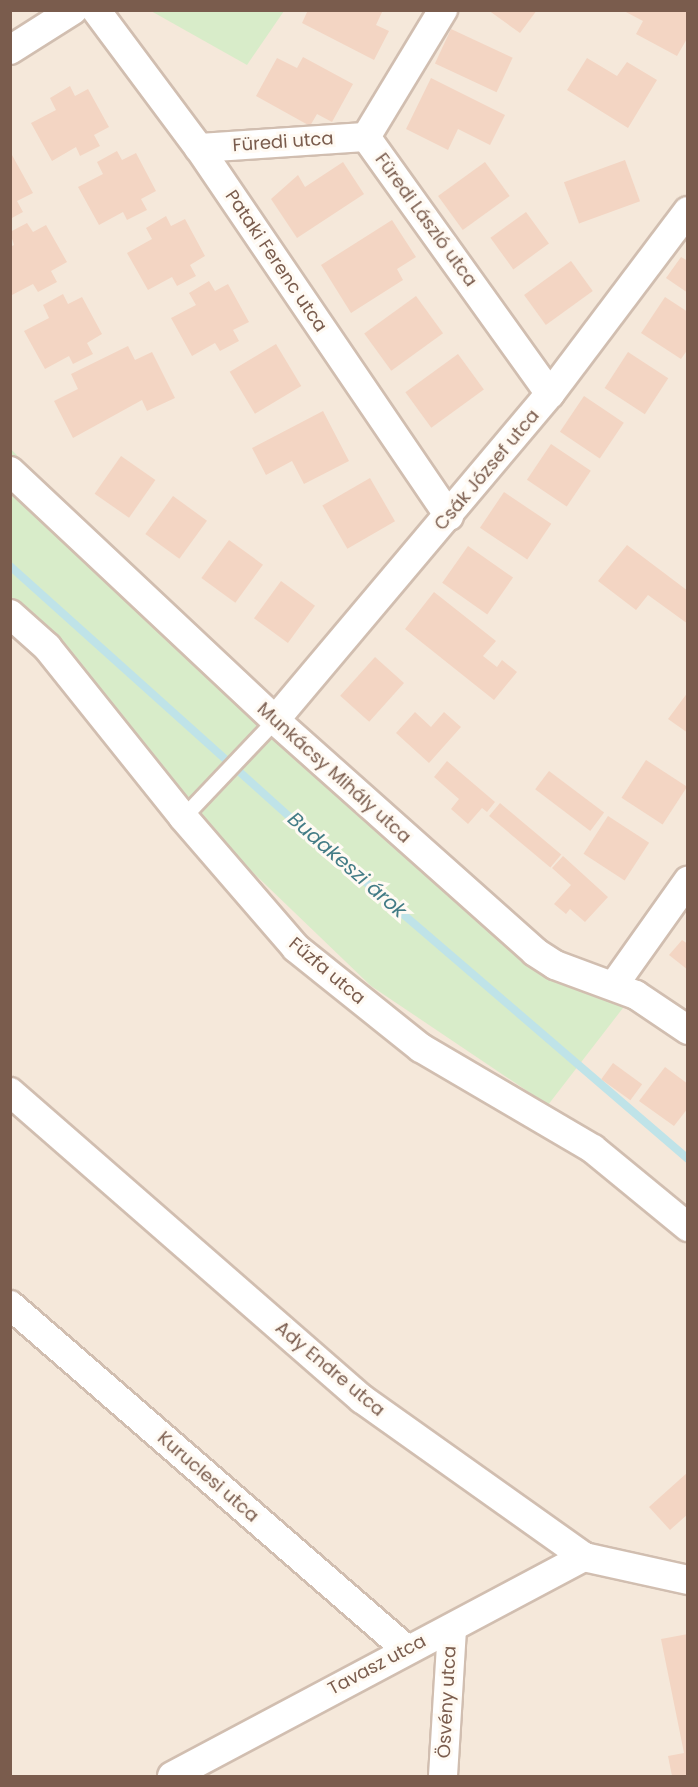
<!DOCTYPE html>
<meta charset="utf-8">
<style>
body{margin:0}
#map{position:relative;width:698px;height:1787px;overflow:hidden;background:#fdf6ec;font-family:Poppins,sans-serif}
div>[style]{position:absolute}
.residential>*{inset:0;background:#f5e8da;transform-origin:0 0}
.green>*{inset:0;background:#d8ecc9}
.stream>*{height:8px;margin:-4px;padding:0 4px;transform-origin:4px;border-radius:4px;background:#bfe3e8}
.building>*{inset:0;background:#f3d5c3;transform-origin:0 0}
.roads{filter:drop-shadow(2px 0 #d1beb0) drop-shadow(-2px 0 #d1beb0) drop-shadow(0 2px #d1beb0) drop-shadow(0 -2px #d1beb0)}
.lane>*{height:15px;margin:-7.5px;padding:0 7.5px;transform-origin:7.5px;border-radius:7.5px;background:#fff}
.street>*{height:28px;margin:-14px;padding:0 14px;transform-origin:14px;border-radius:14px;background:#fff}
span{translate:-50% -50%;white-space:nowrap;text-align:center;line-height:1.15;-webkit-text-stroke:6px #fffaf3;paint-order:stroke}
.street-label{font-size:18px;color:#7a5c4d}
.water-label{font-size:20px;color:#437c86;font-style:italic}
.frame{position:absolute;inset:0;border:12px solid #7a5c4d;pointer-events:none}
</style>
<div id="map">
<div class="residential">
<div style="left:11px;top:11px;width:676px;height:1765px"></div>
</div>
<div class="green">
<div style="clip-path:polygon(151px 11px,284px 10px,284px 11px,247px 65px)"></div>
<div style="clip-path:polygon(10px 448px,188px 637px,508px 924px,633px 995px,548px 1105px,371px 986px,192px 814px,11px 606px)"></div>
</div>
<div class="stream">
<div style="left:10px;top:566px;width:376px;rotate:41.9deg"></div>
<div style="left:290px;top:817px;width:525px;rotate:40.67deg"></div>
</div>
<div class="building">
<div style="clip-path:polygon(308px 10px,383px 10px,376px 25px,389px 31px,374px 60px,302px 23px)"></div>
<div style="clip-path:polygon(488px 10px,537px 10px,520px 33px)"></div>
<div style="clip-path:polygon(622px 10px,688px 10px,688px 37px,677px 56px,636px 34px,643px 21px)"></div>
<div style="left:451px;top:29px;width:68px;height:38px;rotate:25deg"></div>
<div style="clip-path:polygon(303px 57px,353px 84px,332px 122px,317px 114px,310px 126px,256px 96px,277px 58px,297px 68px)"></div>
<div style="clip-path:polygon(587px 58px,617px 76px,627px 62px,657px 80px,628px 128px,567px 90px)"></div>
<div style="clip-path:polygon(431px 78px,505px 115px,490px 145px,458px 129px,448px 150px,406px 129px)"></div>
<div style="clip-path:polygon(70px 86px,75px 96px,88px 89px,109px 127px,94px 135px,100px 146px,80px 156px,76px 147px,52px 161px,31px 123px,56px 110px,50px 98px)"></div>
<div style="clip-path:polygon(117px 151px,122px 160px,136px 153px,156px 191px,141px 199px,147px 210px,127px 220px,123px 212px,99px 225px,78px 187px,103px 174px,97px 162px)"></div>
<div style="clip-path:polygon(12px 155px,33px 193px,17px 201px,23px 212px,10px 219px)"></div>
<div style="left:625px;top:160px;width:44px;height:65px;rotate:70deg"></div>
<div style="clip-path:polygon(343px 162px,364px 194px,297px 238px,271px 199px,298px 175px,305px 187px)"></div>
<div style="left:485px;top:162px;width:42px;height:58px;rotate:54deg"></div>
<div style="left:526px;top:212px;width:39px;height:44px;rotate:54deg"></div>
<div style="clip-path:polygon(166px 216px,171px 226px,185px 219px,205px 256px,190px 265px,196px 276px,177px 286px,172px 277px,148px 290px,127px 253px,152px 239px,146px 228px)"></div>
<div style="clip-path:polygon(392px 220px,416px 257px,397px 269px,403px 280px,351px 313px,321px 265px)"></div>
<div style="clip-path:polygon(27px 223px,33px 232px,46px 225px,67px 262px,51px 271px,57px 282px,38px 292px,33px 284px,10px 296px,10px 247px,14px 245px,10px 232px)"></div>
<div style="clip-path:polygon(681px 257px,688px 261px,688px 293px,666px 278px)"></div>
<div style="left:571px;top:261px;width:37px;height:58px;rotate:54deg"></div>
<div style="clip-path:polygon(209px 281px,215px 291px,228px 284px,249px 322px,233px 330px,239px 341px,220px 351px,215px 343px,192px 356px,171px 318px,196px 305px,189px 293px)"></div>
<div style="clip-path:polygon(63px 294px,68px 304px,82px 297px,102px 334px,87px 343px,93px 354px,73px 364px,69px 356px,45px 369px,24px 331px,49px 318px,43px 305px)"></div>
<div style="left:416px;top:296px;width:46px;height:64px;rotate:54deg"></div>
<div style="clip-path:polygon(665px 297px,688px 312px,688px 349px,681px 359px,641px 333px)"></div>
<div style="left:276px;top:344px;width:49px;height:54px;rotate:59deg"></div>
<div style="clip-path:polygon(128px 346px,135px 360px,152px 352px,175px 398px,147px 411px,142px 400px,73px 438px,54px 401px,78px 389px,71px 374px)"></div>
<div style="left:628px;top:352px;width:48px;height:43px;rotate:33deg"></div>
<div style="left:458px;top:354px;width:44px;height:65px;rotate:54deg"></div>
<div style="left:584px;top:396px;width:48px;height:43px;rotate:34deg"></div>
<div style="clip-path:polygon(323px 411px,349px 461px,304px 484px,292px 461px,266px 475px,252px 448px)"></div>
<div style="left:551px;top:444px;width:48px;height:43px;rotate:34deg"></div>
<div style="left:121px;top:456px;width:42px;height:46px;rotate:35deg"></div>
<div style="left:370px;top:478px;width:50px;height:55px;rotate:60deg"></div>
<div style="left:504px;top:492px;width:57px;height:43px;rotate:34deg"></div>
<div style="left:173px;top:496px;width:42px;height:47px;rotate:36deg"></div>
<div style="left:229px;top:540px;width:42px;height:47px;rotate:36deg"></div>
<div style="clip-path:polygon(627px 545px,688px 591px,688px 624px,648px 595px,636px 610px,598px 581px)"></div>
<div style="left:468px;top:546px;width:55px;height:45px;rotate:35deg"></div>
<div style="left:281px;top:581px;width:42px;height:46px;rotate:36deg"></div>
<div style="clip-path:polygon(434px 592px,496px 641px,483px 656px,497px 667px,502px 660px,517px 672px,494px 700px,405px 629px)"></div>
<div style="left:375px;top:657px;width:39px;height:52px;rotate:42deg"></div>
<div style="clip-path:polygon(688px 692px,688px 733px,668px 719px)"></div>
<div style="clip-path:polygon(415px 712px,431px 727px,444px 712px,461px 727px,429px 763px,396px 733px)"></div>
<div style="left:646px;top:760px;width:49px;height:45px;rotate:33deg"></div>
<div style="clip-path:polygon(447px 761px,495px 802px,487px 812px,482px 808px,468px 824px,451px 809px,459px 799px,434px 777px)"></div>
<div style="left:549px;top:771px;width:69px;height:23px;rotate:37deg"></div>
<div style="left:500px;top:803px;width:80px;height:17px;rotate:40deg"></div>
<div style="left:608px;top:816px;width:49px;height:45px;rotate:33deg"></div>
<div style="clip-path:polygon(563px 856px,608px 897px,585px 922px,570px 909px,566px 914px,554px 904px,571px 885px,552px 868px)"></div>
<div style="clip-path:polygon(682px 940px,688px 944px,688px 970px,669px 955px)"></div>
<div style="left:613px;top:1063px;width:36px;height:20px;rotate:36deg"></div>
<div style="clip-path:polygon(665px 1067px,688px 1084px,688px 1108px,674px 1126px,639px 1101px)"></div>
<div style="clip-path:polygon(688px 1472px,688px 1514px,670px 1530px,649px 1507px)"></div>
<div style="clip-path:polygon(688px 1634px,688px 1776px,672px 1776px,668px 1756px,684px 1753px,661px 1639px)"></div>
</div>
<div class="roads">
<div class="lane">
<div style="left:183px;top:817px;width:134px;rotate:-46.5deg"></div>
</div>
<div class="street">
<div style="left:96px;top:10px;width:172px;rotate:53.3deg"></div>
<div style="left:199px;top:148px;width:445px;rotate:55.8deg"></div>
<div style="left:10px;top:50px;width:75px;rotate:-32.4deg"></div>
<div style="left:366px;top:137px;width:316px;rotate:54.4deg"></div>
<div style="left:366px;top:137px;width:149px;rotate:-58.8deg"></div>
<div style="left:199px;top:148px;width:167px;rotate:-3.8deg"></div>
<div style="left:10px;top:471px;width:364px;rotate:43.2deg"></div>
<div style="left:275px;top:720px;width:348px;rotate:41.7deg"></div>
<div style="left:535px;top:952px;width:24px;rotate:33deg"></div>
<div style="left:555px;top:965px;width:86px;rotate:20.3deg"></div>
<div style="left:636px;top:995px;width:63px;rotate:33.9deg"></div>
<div style="left:10px;top:614px;width:50px;rotate:41.7deg"></div>
<div style="left:47px;top:647px;width:218px;rotate:51.3deg"></div>
<div style="left:183px;top:817px;width:173px;rotate:49.2deg"></div>
<div style="left:296px;top:948px;width:160px;rotate:38.7deg"></div>
<div style="left:421px;top:1048px;width:199px;rotate:30.4deg"></div>
<div style="left:593px;top:1149px;width:123px;rotate:39.4deg"></div>
<div style="left:275px;top:720px;width:426px;rotate:-49.9deg"></div>
<div style="left:550px;top:394px;width:229px;rotate:-53deg"></div>
<div style="left:614px;top:985px;width:128px;rotate:-54.6deg"></div>
<div style="left:10px;top:1092px;width:467px;rotate:41.1deg"></div>
<div style="left:362px;top:1399px;width:272px;rotate:35.4deg"></div>
<div style="left:584px;top:1557px;width:107px;rotate:12.5deg"></div>
<div style="left:10px;top:1305px;width:525px;rotate:40.98deg"></div>
<div style="left:172px;top:1776px;width:467px;rotate:-28deg"></div>
<div style="left:443px;top:1776px;width:148px;rotate:-86.5deg"></div>
</div>
</div>
<div class="street-label">
<span style="left:283px;top:142px;rotate:-4deg">Füredi utca</span>
<span style="left:426px;top:220px;rotate:54deg">Füredi László utca</span>
<span style="left:276px;top:261px;rotate:56deg">Pataki Ferenc utca</span>
<span style="left:487px;top:470px;rotate:-50deg">Csák József utca</span>
<span style="left:334px;top:773px;rotate:42deg">Munkácsy Mihály utca</span>
<span style="left:327px;top:971px;rotate:40deg">Fűzfa utca</span>
<span style="left:330px;top:1369px;rotate:40deg">Ady Endre utca</span>
<span style="left:208px;top:1477px;rotate:41deg">Kuruclesi utca</span>
<span style="left:377px;top:1665px;rotate:-28deg">Tavasz utca</span>
<span style="left:447px;top:1702px;rotate:-87deg">Ösvény utca</span>
</div>
<div class="water-label">
<span style="left:347px;top:865px;rotate:41deg">Budakeszi árok</span>
</div>
<div class="frame"></div>
</div>
